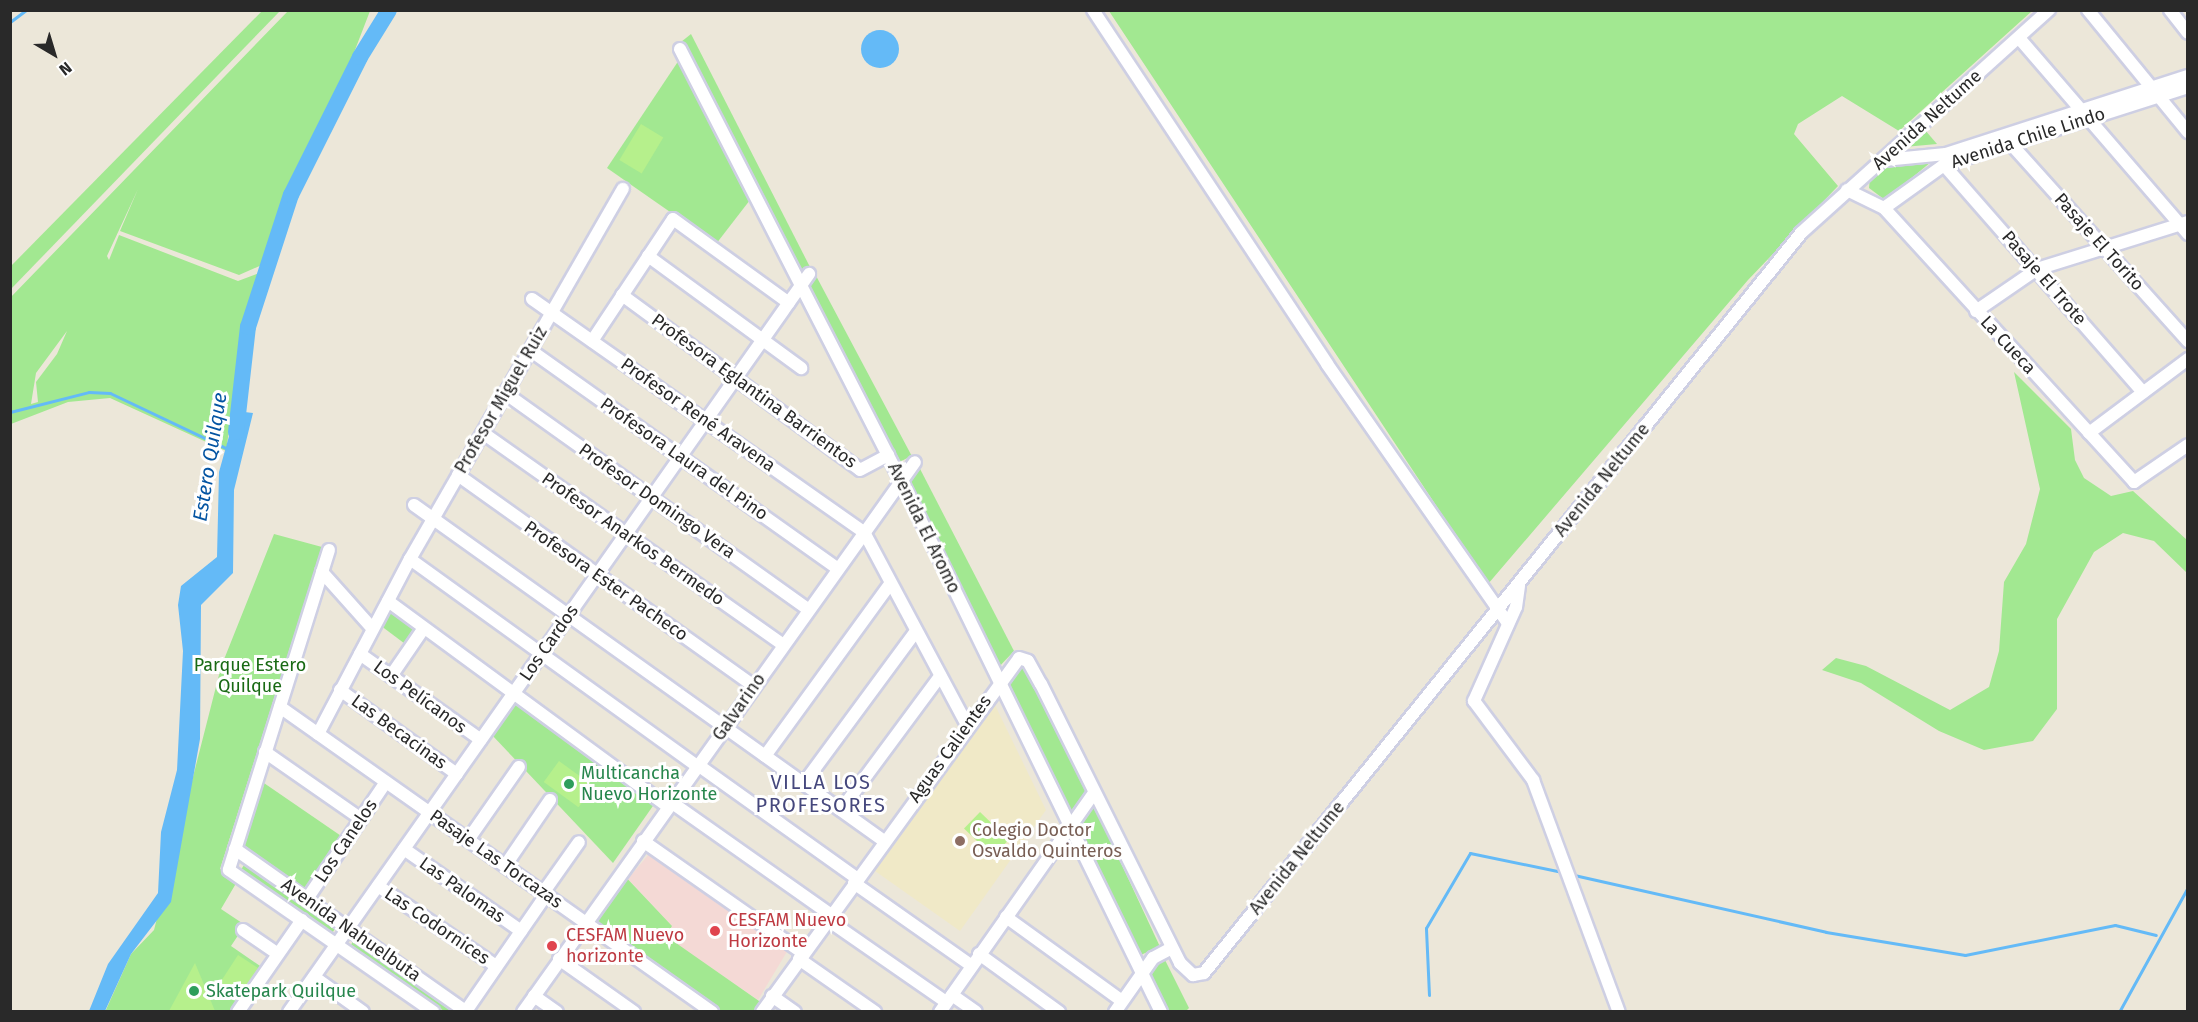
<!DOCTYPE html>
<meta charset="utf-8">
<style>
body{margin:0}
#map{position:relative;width:2198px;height:1022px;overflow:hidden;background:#ece7d9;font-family:"Fira Sans",sans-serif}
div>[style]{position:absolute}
.education>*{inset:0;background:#f0e9c7}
.medical>*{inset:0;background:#f4d9d5}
.green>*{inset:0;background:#a2e891;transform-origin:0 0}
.pitch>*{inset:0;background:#b6f08c;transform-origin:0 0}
.water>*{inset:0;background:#64baf7}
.round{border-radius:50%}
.stream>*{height:3px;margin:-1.5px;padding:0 1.5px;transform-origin:1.5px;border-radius:1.5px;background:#64baf7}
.river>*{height:16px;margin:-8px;padding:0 8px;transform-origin:8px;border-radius:8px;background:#64baf7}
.roads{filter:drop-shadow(2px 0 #cecfe3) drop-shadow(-2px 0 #cecfe3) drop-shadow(0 2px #cecfe3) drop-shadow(0 -2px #cecfe3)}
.minor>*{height:12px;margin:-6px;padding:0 6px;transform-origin:6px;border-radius:6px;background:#fff}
.dots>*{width:16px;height:16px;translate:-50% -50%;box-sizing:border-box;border:3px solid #fff;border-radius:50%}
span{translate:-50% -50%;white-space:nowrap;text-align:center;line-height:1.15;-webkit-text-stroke:6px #fff;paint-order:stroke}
.street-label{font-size:18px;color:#292929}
.park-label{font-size:18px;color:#196a14}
.leisure-label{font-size:18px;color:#27864d}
.left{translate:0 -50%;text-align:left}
.education-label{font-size:18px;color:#785e54}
.health-label{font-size:18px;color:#be3a42}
.water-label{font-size:20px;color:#0354a2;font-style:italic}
.neighbourhood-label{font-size:20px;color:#46487d;letter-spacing:1.5px}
.frame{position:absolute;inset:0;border:12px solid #292929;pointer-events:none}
.north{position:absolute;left:24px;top:24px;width:60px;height:60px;-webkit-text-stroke:4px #fff;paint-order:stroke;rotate:142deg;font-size:16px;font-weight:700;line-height:24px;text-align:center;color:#292929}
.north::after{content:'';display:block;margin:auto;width:21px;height:27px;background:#292929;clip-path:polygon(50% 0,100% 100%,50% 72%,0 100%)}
</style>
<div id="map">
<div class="education">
<div style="clip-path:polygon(993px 701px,1046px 810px,960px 931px,875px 871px)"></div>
</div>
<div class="medical">
<div style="clip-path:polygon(649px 854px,788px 950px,758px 1000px,665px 936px,672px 926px,628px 879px)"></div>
</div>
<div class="green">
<div style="clip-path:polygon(262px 11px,280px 11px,11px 289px,11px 266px)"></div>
<div style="clip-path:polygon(evenodd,288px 11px,370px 11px,343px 81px,287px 194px,264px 264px,239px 275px,120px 231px,138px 189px,107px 256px,109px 260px,119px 235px,238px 281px,262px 272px,245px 327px,226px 451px,110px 398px,68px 402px,11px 424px,10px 298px,288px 11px,67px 331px,57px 354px,36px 382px,38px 402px,31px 404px,36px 373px,67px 331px)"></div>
<div style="clip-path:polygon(1109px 11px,2032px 11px,1899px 131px,1842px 96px,1798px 124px,1794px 134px,1838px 186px,1748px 280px,1488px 584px)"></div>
<div style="clip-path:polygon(691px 34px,810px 267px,800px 282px,681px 42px)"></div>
<div style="clip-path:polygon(679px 60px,750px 200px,716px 244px,607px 168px)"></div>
<div style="clip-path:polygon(1925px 130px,1937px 144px,1904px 147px)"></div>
<div style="clip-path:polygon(1931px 162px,1885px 200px,1869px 188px,1870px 178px,1887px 165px)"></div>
<div style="left:814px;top:272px;width:208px;height:19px;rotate:62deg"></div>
<div style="clip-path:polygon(2014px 372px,2071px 429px,2075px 460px,2084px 478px,2111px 496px,2133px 491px,2187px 540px,2187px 573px,2154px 541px,2123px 533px,2094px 552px,2057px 619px,2057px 709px,2033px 741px,1984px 750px,1939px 731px,1861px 683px,1822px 670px,1836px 658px,1866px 666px,1950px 710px,1989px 687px,1999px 651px,2004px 582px,2026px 544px,2040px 489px)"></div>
<div style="clip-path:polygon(917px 463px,1014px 651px,998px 668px,906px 482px)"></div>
<div style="clip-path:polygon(274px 534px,322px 547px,220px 869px,238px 880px,221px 909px,245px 925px,231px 946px,263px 968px,234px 1011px,105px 1012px,131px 954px,154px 930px,221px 667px)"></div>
<div style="left:388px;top:601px;width:45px;height:24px;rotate:37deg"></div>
<div style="clip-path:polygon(1021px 658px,1093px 794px,1070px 825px,999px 681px)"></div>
<div style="clip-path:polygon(518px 701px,655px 803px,613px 863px,491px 734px)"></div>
<div style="clip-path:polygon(261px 781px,347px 840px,307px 899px,235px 849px)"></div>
<div style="left:1093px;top:803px;width:158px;height:28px;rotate:65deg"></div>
<div style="left:247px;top:861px;width:111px;height:12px;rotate:35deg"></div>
<div style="clip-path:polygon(621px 872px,672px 926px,666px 936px,766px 1006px,762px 1011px,712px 1011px,585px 922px)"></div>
<div style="clip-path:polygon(354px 939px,457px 1011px,444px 1011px,350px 947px)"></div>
<div style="clip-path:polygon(1163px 956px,1189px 1008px,1186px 1011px,1165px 1011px,1148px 977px)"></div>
</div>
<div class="pitch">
<div style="left:641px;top:124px;width:26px;height:42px;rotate:31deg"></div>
<div style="left:559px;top:761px;width:43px;height:26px;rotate:36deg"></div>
<div style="left:980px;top:812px;width:40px;height:23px;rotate:44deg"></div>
<div style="left:238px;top:955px;width:24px;height:37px;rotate:33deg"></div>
<div style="clip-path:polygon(195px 963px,215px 1011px,169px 1011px)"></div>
</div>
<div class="water">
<div class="round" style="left:861px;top:30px;width:38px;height:38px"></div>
<div style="clip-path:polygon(236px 411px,253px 413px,234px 490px,233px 573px,201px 605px,200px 739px,171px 902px,131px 954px,105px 1011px,89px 1011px,108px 964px,158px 893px,161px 832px,177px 770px,183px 651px,178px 605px,181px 586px,217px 557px,219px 472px)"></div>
</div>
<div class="stream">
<div style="left:10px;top:22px;width:20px;rotate:-37deg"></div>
<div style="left:10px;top:412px;width:81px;rotate:-14.2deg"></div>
<div style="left:89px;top:392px;width:21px;rotate:3deg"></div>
<div style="left:110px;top:393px;width:133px;rotate:25.4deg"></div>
<div style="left:1574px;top:875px;width:258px;rotate:12.7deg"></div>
<div style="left:1826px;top:932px;width:141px;rotate:9.4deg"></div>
<div style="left:1965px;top:955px;width:153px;rotate:-11.3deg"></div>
<div style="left:2115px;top:925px;width:42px;rotate:13.7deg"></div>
<div style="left:1429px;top:995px;width:67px;rotate:-92.6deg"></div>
<div style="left:1426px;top:928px;width:87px;rotate:-59.6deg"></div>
<div style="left:1470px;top:853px;width:94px;rotate:11.7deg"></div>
<div style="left:1431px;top:1011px;width:1px;rotate:90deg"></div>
<div style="left:2119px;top:1012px;width:143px;rotate:-61.1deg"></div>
</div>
<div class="river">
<div style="left:236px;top:432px;width:106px;rotate:-83.5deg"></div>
<div style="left:248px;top:327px;width:139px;rotate:-72deg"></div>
<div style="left:291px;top:195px;width:154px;rotate:-63.4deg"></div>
<div style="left:360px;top:57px;width:55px;rotate:-58.3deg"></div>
</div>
<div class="roads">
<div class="minor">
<div style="left:1093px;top:10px;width:424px;rotate:56.5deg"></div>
<div style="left:1327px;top:364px;width:316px;rotate:55.1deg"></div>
<div style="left:2088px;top:10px;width:158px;rotate:50.7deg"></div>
<div style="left:2170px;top:10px;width:29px;rotate:52deg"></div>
<div style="left:2019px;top:38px;width:259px;rotate:49.2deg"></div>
<div style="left:680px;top:49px;width:487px;rotate:62.9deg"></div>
<div style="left:902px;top:482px;width:590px;rotate:63.96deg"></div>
<div style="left:2011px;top:144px;width:265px;rotate:48.1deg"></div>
<div style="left:1884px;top:160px;width:62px;rotate:-5.5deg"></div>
<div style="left:1946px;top:154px;width:254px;rotate:-17.9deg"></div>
<div style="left:1944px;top:165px;width:302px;rotate:48.8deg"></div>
<div style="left:1847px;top:190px;width:41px;rotate:25.9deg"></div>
<div style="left:1884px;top:208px;width:371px;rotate:47.6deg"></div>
<div style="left:2134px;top:482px;width:65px;rotate:-34.4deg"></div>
<div style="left:1884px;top:208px;width:74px;rotate:-35.6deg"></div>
<div style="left:1944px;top:165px;width:256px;rotate:-17.7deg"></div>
<div style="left:648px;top:256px;width:190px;rotate:36.2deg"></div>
<div style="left:622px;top:295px;width:295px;rotate:36.3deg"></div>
<div style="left:860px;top:470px;width:32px;rotate:-28deg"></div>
<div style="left:532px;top:299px;width:406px;rotate:35.1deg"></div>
<div style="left:864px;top:532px;width:217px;rotate:61.9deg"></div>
<div style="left:1976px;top:311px;width:74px;rotate:-34.5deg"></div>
<div style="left:2037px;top:269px;width:158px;rotate:-17.3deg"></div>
<div style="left:592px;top:341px;width:146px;rotate:-56.4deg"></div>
<div style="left:673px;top:219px;width:143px;rotate:35.9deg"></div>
<div style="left:530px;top:350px;width:377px;rotate:35.4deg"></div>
<div style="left:505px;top:393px;width:372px;rotate:35.5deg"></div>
<div style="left:483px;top:433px;width:367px;rotate:35.2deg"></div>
<div style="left:2089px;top:433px;width:124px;rotate:-36.8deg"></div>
<div style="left:458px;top:475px;width:364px;rotate:35.5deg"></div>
<div style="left:414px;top:505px;width:578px;rotate:35.56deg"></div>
<div style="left:329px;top:550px;width:335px;rotate:107.4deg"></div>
<div style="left:229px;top:870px;width:249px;rotate:34.8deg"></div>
<div style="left:410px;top:559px;width:354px;rotate:35.8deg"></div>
<div style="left:322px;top:572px;width:76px;rotate:48.2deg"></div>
<div style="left:1519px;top:586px;width:21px;rotate:98deg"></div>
<div style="left:1516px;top:607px;width:103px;rotate:114.1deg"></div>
<div style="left:1474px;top:701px;width:99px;rotate:53.2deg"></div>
<div style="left:1533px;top:780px;width:247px;rotate:69.7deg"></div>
<div style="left:388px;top:601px;width:348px;rotate:36.3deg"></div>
<div style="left:360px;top:654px;width:148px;rotate:35.4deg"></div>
<div style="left:391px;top:676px;width:58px;rotate:-55.5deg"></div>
<div style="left:340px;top:690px;width:144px;rotate:35.7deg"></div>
<div style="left:280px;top:707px;width:529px;rotate:35.22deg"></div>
<div style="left:318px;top:734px;width:198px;rotate:-62.3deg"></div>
<div style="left:410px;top:559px;width:427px;rotate:-60.1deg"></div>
<div style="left:265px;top:752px;width:117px;rotate:34.9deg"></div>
<div style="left:765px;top:756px;width:213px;rotate:-54deg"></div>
<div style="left:698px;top:765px;width:196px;rotate:35.5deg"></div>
<div style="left:804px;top:783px;width:189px;rotate:-53.6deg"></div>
<div style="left:671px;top:802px;width:196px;rotate:35.2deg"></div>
<div style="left:841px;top:810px;width:167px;rotate:-53.5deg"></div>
<div style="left:468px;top:840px;width:89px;rotate:-55.1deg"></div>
<div style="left:643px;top:841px;width:195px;rotate:35deg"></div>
<div style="left:235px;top:849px;width:284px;rotate:35.1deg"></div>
<div style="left:404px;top:849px;width:143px;rotate:35deg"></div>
<div style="left:505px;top:866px;width:80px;rotate:-55.7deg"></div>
<div style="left:854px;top:883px;width:144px;rotate:35.1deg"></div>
<div style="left:378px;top:886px;width:143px;rotate:34.1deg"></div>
<div style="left:543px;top:893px;width:62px;rotate:-54.8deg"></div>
<div style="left:307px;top:899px;width:141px;rotate:-56deg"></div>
<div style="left:1006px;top:917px;width:143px;rotate:35.9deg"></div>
<div style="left:828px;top:920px;width:144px;rotate:34.8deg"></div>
<div style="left:243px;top:930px;width:42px;rotate:34.4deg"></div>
<div style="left:979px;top:954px;width:99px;rotate:35.9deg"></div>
<div style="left:559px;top:959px;width:92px;rotate:35.2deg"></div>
<div style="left:799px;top:959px;width:93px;rotate:34.9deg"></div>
<div style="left:314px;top:977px;width:60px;rotate:35.5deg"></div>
<div style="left:952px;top:995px;width:29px;rotate:35deg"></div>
<div style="left:534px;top:996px;width:28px;rotate:35deg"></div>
<div style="left:772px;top:996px;width:28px;rotate:35deg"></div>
<div style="left:466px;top:1011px;width:141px;rotate:-55.4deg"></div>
<div style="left:238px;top:1012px;width:112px;rotate:-55.2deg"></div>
<div style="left:289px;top:1012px;width:903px;rotate:-54.83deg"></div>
<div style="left:523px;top:1012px;width:675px;rotate:-54.52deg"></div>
<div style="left:762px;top:1012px;width:437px;rotate:-54deg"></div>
<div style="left:1019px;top:658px;width:9px;rotate:18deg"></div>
<div style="left:1028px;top:661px;width:26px;rotate:61deg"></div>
<div style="left:1041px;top:684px;width:312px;rotate:63.5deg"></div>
<div style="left:1180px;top:963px;width:18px;rotate:43deg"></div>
<div style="left:1193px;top:975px;width:11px;rotate:-10deg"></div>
<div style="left:1204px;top:973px;width:951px;rotate:-51.1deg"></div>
<div style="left:1801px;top:233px;width:334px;rotate:-42deg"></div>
<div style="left:940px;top:1012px;width:266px;rotate:-54.9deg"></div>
<div style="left:1115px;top:1012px;width:66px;rotate:-54.9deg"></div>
<div style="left:1153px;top:958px;width:21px;rotate:-28deg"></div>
</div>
</div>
<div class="dots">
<div style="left:569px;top:784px;background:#2e9e5b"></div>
<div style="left:960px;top:841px;background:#8d6e63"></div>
<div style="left:715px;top:931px;background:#e0444e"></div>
<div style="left:552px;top:946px;background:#e0444e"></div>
<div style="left:194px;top:991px;background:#2e9e5b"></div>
</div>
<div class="street-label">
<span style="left:1927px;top:120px;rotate:-42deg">Avenida Neltume</span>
<span style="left:2028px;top:138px;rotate:-18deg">Avenida Chile Lindo</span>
<span style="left:2099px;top:242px;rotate:48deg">Pasaje El Torito</span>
<span style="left:2044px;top:278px;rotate:49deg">Pasaje El Trote</span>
<span style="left:2008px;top:345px;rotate:47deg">La Cueca</span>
<span style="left:754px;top:391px;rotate:36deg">Profesora Eglantina Barrientos</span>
<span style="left:501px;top:400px;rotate:-60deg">Profesor Miguel Ruiz</span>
<span style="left:698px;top:415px;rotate:35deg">Profesor René Aravena</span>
<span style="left:684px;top:459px;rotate:35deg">Profesora Laura del Pino</span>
<span style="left:1602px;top:480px;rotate:-51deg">Avenida Neltume</span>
<span style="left:657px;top:501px;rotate:35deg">Profesor Domingo Vera</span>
<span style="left:924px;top:528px;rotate:64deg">Avenida El Aromo</span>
<span style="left:633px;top:539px;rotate:35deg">Profesor Anarkos Bermedo</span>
<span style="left:606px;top:581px;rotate:35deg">Profesora Ester Pacheco</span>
<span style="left:549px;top:643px;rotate:-55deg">Los Cardos</span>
<span style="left:420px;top:697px;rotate:36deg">Los Pelícanos</span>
<span style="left:739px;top:707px;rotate:-55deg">Galvarino</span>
<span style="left:399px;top:732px;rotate:36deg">Las Becacinas</span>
<span style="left:950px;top:749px;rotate:-54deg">Aguas Calientes</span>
<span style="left:346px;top:841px;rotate:-56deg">Los Canelos</span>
<span style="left:1297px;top:858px;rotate:-51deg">Avenida Neltume</span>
<span style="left:496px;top:859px;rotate:35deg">Pasaje Las Torcazas</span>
<span style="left:462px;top:890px;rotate:35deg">Las Palomas</span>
<span style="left:437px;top:926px;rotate:34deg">Las Codornices</span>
<span style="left:351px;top:930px;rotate:35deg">Avenida Nahuelbuta</span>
</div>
<div class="park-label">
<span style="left:250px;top:676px">Parque Estero<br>Quilque</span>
</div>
<div class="leisure-label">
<span class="left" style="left:581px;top:784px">Multicancha<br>Nuevo Horizonte</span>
<span class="left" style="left:206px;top:991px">Skatepark Quilque</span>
</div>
<div class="education-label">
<span class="left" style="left:972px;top:841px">Colegio Doctor<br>Osvaldo Quinteros</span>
</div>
<div class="health-label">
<span class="left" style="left:728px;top:931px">CESFAM Nuevo<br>Horizonte</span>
<span class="left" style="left:566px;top:946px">CESFAM Nuevo<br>horizonte</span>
</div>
<div class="water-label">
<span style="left:210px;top:457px;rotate:-81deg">Estero Quilque</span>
</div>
<div class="neighbourhood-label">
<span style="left:821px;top:794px">VILLA LOS<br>PROFESORES</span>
</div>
<div class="frame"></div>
<div class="north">N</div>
</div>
